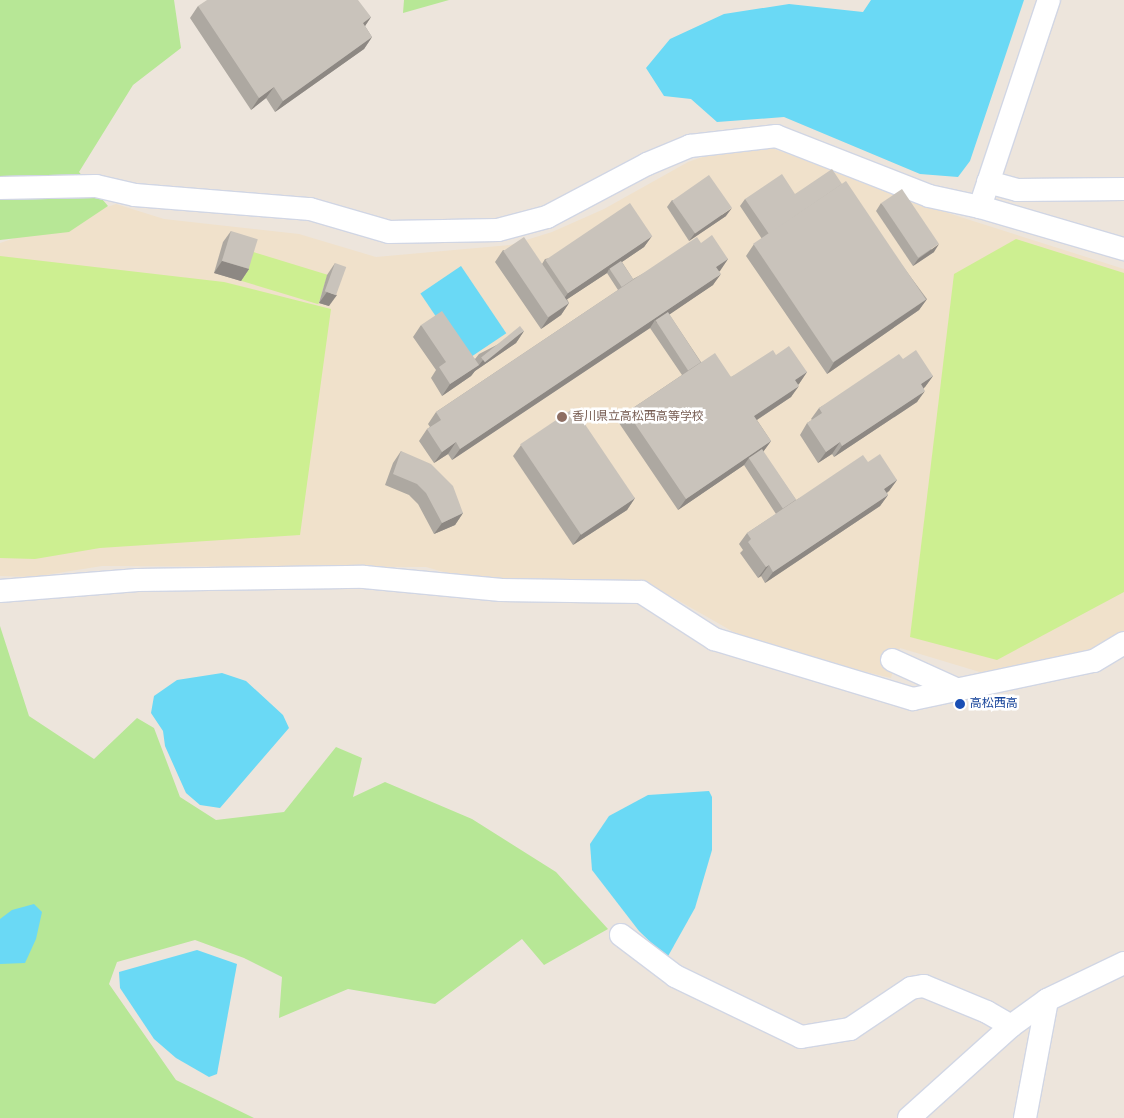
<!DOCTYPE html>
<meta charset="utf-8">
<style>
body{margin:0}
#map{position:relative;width:1124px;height:1118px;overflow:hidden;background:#ede5dc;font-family:"Asap Condensed","Noto Sans JP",sans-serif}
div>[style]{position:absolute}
.education>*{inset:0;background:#f0e1cb}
.green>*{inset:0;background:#b7e796}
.pitch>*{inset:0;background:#cdef91;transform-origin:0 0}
.water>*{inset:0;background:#6ad9f5;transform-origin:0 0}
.roads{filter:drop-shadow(1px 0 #d1d6e4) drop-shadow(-1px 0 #d1d6e4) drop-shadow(0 1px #d1d6e4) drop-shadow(0 -1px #d1d6e4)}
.minor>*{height:22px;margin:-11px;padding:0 11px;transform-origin:11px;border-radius:11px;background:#fff}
.wall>*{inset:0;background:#ada8a1}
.shaded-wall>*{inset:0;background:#8d8883}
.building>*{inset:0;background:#c9c3bb;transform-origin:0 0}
.dots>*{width:14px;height:14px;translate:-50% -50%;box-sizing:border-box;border:2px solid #fff;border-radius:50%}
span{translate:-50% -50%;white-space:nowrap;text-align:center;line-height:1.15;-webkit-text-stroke:5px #fff;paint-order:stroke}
.education-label{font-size:12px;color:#785e54}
.left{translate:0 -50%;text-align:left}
.transit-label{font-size:12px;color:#164399}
</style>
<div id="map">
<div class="education">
<div style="clip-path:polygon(769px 147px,951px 214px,1124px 269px,1124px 633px,1096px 649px,1044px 666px,983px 673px,900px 648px,891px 678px,758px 646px,660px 590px,639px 584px,461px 577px,426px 567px,102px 566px,33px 577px,0 576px,0 243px,116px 204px,164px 219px,299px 234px,376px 257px,510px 245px,552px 232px,604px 209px,688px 162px,714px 153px)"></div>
</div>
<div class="green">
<div style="clip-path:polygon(0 0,174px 0,181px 48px,133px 85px,79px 172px,108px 206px,69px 232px,0 240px)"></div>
<div style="clip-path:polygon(404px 0,449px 0,403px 13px)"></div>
<div style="clip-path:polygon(0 626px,29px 716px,94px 759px,137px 718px,154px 728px,180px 797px,216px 820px,284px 812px,336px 747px,362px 758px,353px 797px,385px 782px,472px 819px,556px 872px,608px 929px,544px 965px,522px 939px,435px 1004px,348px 989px,279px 1018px,282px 977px,244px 958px,195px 940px,117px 962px,109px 984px,176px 1080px,254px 1118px,0 1118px)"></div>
</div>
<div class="pitch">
<div style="clip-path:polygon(1016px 239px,1124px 273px,1124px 592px,997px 660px,910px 637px,954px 274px)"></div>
<div style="left:250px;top:251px;width:81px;height:31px;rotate:17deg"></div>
<div style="clip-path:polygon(0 256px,224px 282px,331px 309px,300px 535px,100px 548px,35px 559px,0 558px)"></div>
</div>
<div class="water">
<div style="clip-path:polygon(871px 0,1024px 0,970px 161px,958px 177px,920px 174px,784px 117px,717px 122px,691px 99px,664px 96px,646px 68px,670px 39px,724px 14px,789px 4px,863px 12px)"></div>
<div style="left:461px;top:266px;width:81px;height:49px;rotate:56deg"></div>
<div style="clip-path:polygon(222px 673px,246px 681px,283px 715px,289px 728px,220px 808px,200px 805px,186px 793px,165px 746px,163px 731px,151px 713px,154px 696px,177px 680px)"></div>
<div style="clip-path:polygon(709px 791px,712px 797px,712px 850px,695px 908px,667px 958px,639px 931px,592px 870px,590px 844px,609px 816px,648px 795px)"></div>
<div style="clip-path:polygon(34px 904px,42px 912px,36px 939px,25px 963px,0 964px,0 919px,12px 910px)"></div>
<div style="clip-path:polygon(197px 950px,237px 964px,217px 1074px,209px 1077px,176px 1058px,154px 1039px,120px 988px,119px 972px)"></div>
</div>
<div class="roads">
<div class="minor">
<div style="left:988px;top:182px;width:30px;rotate:15deg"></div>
<div style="left:1017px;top:190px;width:107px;rotate:-0.5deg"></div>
<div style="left:0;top:188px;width:96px;rotate:-1.2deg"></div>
<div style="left:96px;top:186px;width:40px;rotate:13deg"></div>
<div style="left:135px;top:195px;width:176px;rotate:4.6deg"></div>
<div style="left:310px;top:209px;width:82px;rotate:16.2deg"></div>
<div style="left:389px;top:232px;width:109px;rotate:-1.1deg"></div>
<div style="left:498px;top:230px;width:51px;rotate:-14.9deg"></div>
<div style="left:547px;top:217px;width:113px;rotate:-27.9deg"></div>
<div style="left:647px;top:164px;width:47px;rotate:-22.7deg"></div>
<div style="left:690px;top:146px;width:87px;rotate:-6.6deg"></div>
<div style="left:776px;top:136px;width:164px;rotate:21.4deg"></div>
<div style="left:929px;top:196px;width:52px;rotate:12.2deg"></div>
<div style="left:980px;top:207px;width:150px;rotate:16.3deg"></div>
<div style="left:980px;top:207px;width:218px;rotate:-71.6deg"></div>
<div style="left:0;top:591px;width:138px;rotate:-4.6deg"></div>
<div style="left:138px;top:580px;width:226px;rotate:-0.8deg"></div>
<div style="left:364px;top:577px;width:138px;rotate:5.4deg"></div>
<div style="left:501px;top:590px;width:140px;rotate:0.8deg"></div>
<div style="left:641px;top:592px;width:87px;rotate:32.8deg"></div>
<div style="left:714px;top:639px;width:208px;rotate:16.8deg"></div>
<div style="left:913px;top:699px;width:185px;rotate:-11.9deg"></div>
<div style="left:1094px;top:661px;width:35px;rotate:-31deg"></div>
<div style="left:892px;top:660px;width:72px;rotate:24.4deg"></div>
<div style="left:621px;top:935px;width:68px;rotate:37.2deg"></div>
<div style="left:675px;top:976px;width:140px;rotate:25.8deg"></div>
<div style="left:801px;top:1037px;width:50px;rotate:-9.3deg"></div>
<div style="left:850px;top:1029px;width:73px;rotate:-33.9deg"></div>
<div style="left:911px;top:988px;width:13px;rotate:-9deg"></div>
<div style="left:924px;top:986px;width:68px;rotate:22.4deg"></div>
<div style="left:987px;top:1012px;width:28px;rotate:30deg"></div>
<div style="left:909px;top:1118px;width:137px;rotate:-42deg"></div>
<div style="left:1011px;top:1026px;width:44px;rotate:-35.8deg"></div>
<div style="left:1047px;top:1000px;width:85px;rotate:-25.7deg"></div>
<div style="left:1025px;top:1118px;width:120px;rotate:-79.4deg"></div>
</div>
</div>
<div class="wall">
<div style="clip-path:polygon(198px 6px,371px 17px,365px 26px,372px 37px,364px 49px,275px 112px,266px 98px,251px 110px,190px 18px)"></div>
<div style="clip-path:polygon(842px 184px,927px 299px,919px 310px,827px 374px,746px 256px,754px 244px,762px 239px,740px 206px,745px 199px,795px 194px)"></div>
<div style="clip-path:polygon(672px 200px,726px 216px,689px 241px,667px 207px)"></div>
<div style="clip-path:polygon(881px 203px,934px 252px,913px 266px,876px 211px)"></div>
<div style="clip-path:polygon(231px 231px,249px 269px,241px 281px,214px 273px,223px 242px)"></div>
<div style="clip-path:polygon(652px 236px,644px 247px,622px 262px,633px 279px,701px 243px,728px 259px,719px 271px,713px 285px,669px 314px,701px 362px,731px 377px,776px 355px,807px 372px,798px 385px,791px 397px,757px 420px,771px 441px,763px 452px,796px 500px,868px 462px,897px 480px,889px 491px,887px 493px,888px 495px,880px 506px,765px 583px,761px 576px,758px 578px,740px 553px,743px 550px,739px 544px,747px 533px,776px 514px,744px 465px,678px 510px,619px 423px,627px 412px,682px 375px,650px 328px,452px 460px,448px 454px,434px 463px,419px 441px,427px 429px,430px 427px,428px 424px,436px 412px,618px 290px,607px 273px,567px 299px,569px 303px,561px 315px,541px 329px,495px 262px,503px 250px,542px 264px,545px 259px)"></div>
<div style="clip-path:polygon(335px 263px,329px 306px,319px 303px,327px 275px)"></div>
<div style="clip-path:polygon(421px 325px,475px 359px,479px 354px,524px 331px,516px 343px,475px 371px,471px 376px,442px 396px,431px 378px,436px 370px,413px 337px)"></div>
<div style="clip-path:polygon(903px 359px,933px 376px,924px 388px,917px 402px,834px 457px,832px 454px,818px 463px,800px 435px,807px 423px,812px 420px,811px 419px,819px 408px)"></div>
<div style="clip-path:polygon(521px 445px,635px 498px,627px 510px,573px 545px,513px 456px)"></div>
<div style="clip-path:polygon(401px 451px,463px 513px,455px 525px,434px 534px,418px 504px,409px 495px,385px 485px,393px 463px)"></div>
</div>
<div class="shaded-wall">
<div style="clip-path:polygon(371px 17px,363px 29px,363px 23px)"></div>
<div style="clip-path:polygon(372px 37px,364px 49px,275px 112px,283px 101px)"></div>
<div style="clip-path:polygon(274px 87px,266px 98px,251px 110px,259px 98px)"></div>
<div style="clip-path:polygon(732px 208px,726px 216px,689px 241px,695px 233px)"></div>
<div style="clip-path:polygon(652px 236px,644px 247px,610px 270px,609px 269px,607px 273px,560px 304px,568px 293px)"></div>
<div style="clip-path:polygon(939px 244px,934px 252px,913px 266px,918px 259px)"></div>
<div style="clip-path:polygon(728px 259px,720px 271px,708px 279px,716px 267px)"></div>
<div style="clip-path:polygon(222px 261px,249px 269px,241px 281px,214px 273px)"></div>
<div style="clip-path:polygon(721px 274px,713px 285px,657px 323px,655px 320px,650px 328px,452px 460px,460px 449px)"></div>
<div style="clip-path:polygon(327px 292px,337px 295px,329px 306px,319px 303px)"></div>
<div style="clip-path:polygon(927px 299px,919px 310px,827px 374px,834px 362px)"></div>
<div style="clip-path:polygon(569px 303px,561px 315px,541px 329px,549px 317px)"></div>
<div style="clip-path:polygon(524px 331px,516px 343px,475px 371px,471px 376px,442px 396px,450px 384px,479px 365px,483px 360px)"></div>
<div style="clip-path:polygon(807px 372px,799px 384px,787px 392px,795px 380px)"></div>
<div style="clip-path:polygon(933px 376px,925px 387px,913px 396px,921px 384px)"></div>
<div style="clip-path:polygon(799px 386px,791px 397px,746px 427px,754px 416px)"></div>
<div style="clip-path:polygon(925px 391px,917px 402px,834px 457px,842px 446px)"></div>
<div style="clip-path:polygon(771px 441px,763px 452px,749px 458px,744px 465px,678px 510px,686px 499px)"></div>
<div style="clip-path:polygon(456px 442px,448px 454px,434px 463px,442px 452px)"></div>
<div style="clip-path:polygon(840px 442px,832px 454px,818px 463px,826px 452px)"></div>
<div style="clip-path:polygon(897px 480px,889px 491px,876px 500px,884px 489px)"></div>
<div style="clip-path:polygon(888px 495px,880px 506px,765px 583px,773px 572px)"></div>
<div style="clip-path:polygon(635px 498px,627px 510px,573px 545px,581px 534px)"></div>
<div style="clip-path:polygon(463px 513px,455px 525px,434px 534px,442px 523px)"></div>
<div style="clip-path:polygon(769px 565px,761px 576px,758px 578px,766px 567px)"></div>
</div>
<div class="building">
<div style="clip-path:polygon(207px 0,358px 0,371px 17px,363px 23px,372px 37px,283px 101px,274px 87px,259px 98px,198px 6px)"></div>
<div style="clip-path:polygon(832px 169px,842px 184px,769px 234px,745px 199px,782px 174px,795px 194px)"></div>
<div style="left:709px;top:175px;width:40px;height:45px;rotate:55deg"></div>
<div style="left:846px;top:181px;width:143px;height:112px;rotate:56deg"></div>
<div style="left:902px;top:189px;width:66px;height:25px;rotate:56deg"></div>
<div style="left:630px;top:203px;width:40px;height:102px;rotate:56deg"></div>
<div style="left:231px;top:231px;width:28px;height:31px;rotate:17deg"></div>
<div style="clip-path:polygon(712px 235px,728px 259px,716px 267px,721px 274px,460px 449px,456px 442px,442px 452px,427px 429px,441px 420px,436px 412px,697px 237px,701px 243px)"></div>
<div style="left:524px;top:237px;width:80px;height:25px;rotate:56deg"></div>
<div style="left:621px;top:261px;width:22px;height:14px;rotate:56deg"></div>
<div style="left:335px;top:263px;width:12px;height:30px;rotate:20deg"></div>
<div style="clip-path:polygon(442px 311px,479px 365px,450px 384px,439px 367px,446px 362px,421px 325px)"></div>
<div style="left:668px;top:312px;width:60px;height:15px;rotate:57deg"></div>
<div style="left:520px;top:326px;width:6px;height:50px;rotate:51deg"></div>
<div style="clip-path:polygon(789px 346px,807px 372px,795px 380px,799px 386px,754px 416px,771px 441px,686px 499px,627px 412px,715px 353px,731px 377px,773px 350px,776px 355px)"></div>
<div style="clip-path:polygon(916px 350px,933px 376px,921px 384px,925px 391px,842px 446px,840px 442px,826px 452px,807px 423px,822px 413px,819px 408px,899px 354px,903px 359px)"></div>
<div style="left:574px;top:408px;width:109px;height:65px;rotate:56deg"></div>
<div style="left:762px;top:449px;width:61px;height:16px;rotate:56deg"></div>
<div style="clip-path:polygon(401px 451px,431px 464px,453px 486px,463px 513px,442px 523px,426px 493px,417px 484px,393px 474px)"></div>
<div style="clip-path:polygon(880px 454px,897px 480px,884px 489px,888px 495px,773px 572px,769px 565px,766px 567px,748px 542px,751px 539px,747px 533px,863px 455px,868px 462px)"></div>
</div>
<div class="dots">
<div style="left:562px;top:417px;background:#8d6e63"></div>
<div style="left:960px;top:704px;background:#1a4fb4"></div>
</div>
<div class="education-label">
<span class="left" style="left:572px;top:417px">香川県立高松西高等学校</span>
</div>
<div class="transit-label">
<span class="left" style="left:970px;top:704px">高松西高</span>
</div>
</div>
